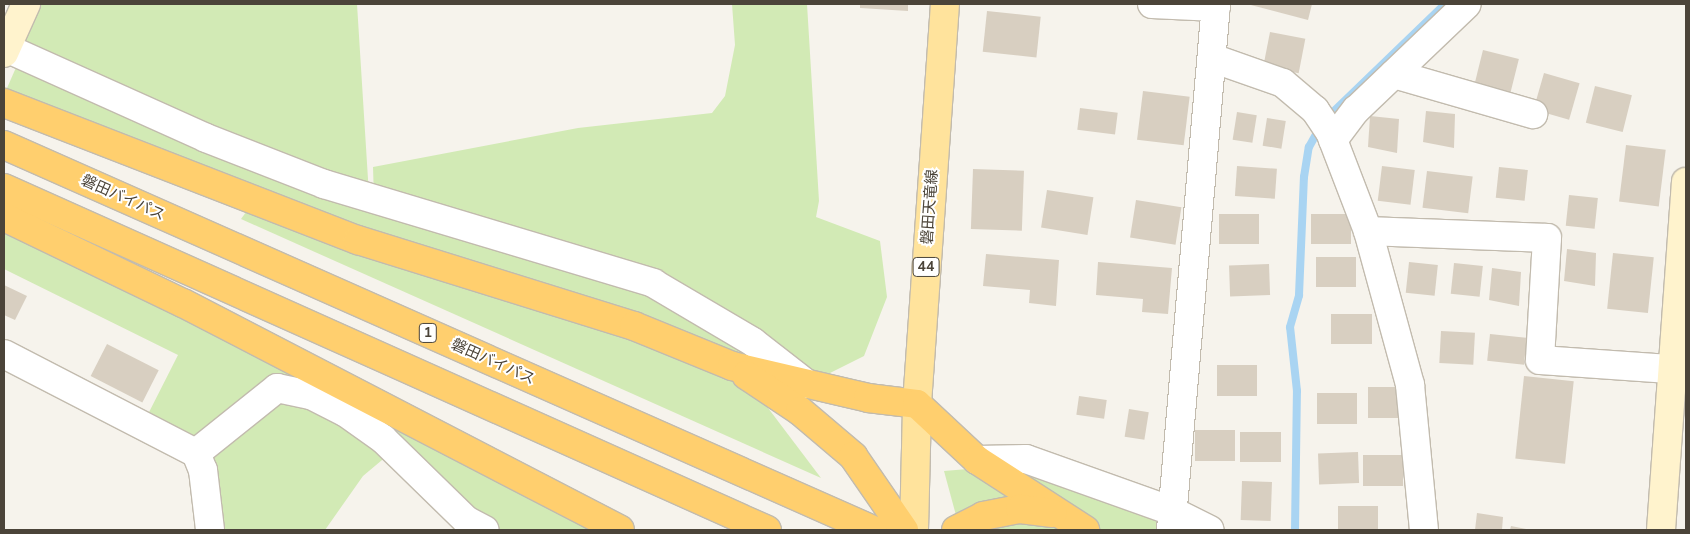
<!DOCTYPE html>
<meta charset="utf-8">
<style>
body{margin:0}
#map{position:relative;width:1690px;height:534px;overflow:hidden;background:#f6f3ec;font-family:"Nunito Sans","Noto Sans JP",sans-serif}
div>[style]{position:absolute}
.green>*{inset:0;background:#d2eab5}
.stream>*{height:8px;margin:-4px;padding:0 4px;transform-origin:4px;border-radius:4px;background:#a9d4f2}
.building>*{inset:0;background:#d8cfc1;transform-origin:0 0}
.roads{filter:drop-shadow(1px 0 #c2bbae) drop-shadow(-1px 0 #c2bbae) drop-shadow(0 1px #c2bbae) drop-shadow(0 -1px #c2bbae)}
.street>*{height:28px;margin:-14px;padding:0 14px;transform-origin:14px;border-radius:14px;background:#fff}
.secondary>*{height:28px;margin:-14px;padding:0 14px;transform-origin:14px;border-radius:14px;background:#fff3cd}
.primary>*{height:28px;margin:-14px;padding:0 14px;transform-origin:14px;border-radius:14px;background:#ffe39c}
.highway>*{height:28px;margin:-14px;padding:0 14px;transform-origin:14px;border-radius:14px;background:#ffcf6e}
span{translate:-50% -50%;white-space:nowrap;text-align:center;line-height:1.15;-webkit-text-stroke:4px #fff;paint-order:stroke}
.shield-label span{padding:1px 4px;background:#fff;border:1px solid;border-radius:4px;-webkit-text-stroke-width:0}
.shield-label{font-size:14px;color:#4b4439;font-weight:700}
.street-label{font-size:15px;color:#4b4439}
.frame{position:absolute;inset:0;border:5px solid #4b4439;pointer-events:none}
</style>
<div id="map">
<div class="green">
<div style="clip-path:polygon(29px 4px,357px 4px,369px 195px,374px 199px,373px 167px,578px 128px,712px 113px,725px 96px,735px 45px,732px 4px,807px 4px,819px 201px,816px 217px,880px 241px,887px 297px,864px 356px,826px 375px,732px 354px,319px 225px,4px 95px,21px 56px)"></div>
<div style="clip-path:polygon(249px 208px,678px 344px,759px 396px,821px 478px,241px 219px)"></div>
<div style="clip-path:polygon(4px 225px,609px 530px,485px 530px,394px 450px,363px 476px,325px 530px,210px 530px,203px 470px,142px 426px,178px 355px,4px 269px)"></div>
<div style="clip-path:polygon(1037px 463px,1189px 530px,960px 530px,944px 471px)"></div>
</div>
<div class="stream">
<div style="left:1327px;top:118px;width:164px;rotate:-44deg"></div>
<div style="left:1295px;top:530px;width:139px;rotate:-89.2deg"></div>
<div style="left:1297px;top:391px;width:64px;rotate:-96.2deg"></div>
<div style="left:1290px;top:327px;width:33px;rotate:-74deg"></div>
<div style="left:1299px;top:295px;width:118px;rotate:-87.6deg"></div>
<div style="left:1304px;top:177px;width:30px;rotate:-81deg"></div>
<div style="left:1309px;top:147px;width:23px;rotate:-61deg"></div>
</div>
<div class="building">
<div style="clip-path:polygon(860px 4px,908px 4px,908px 11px,860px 8px)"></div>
<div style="clip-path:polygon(1247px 4px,1312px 4px,1308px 20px)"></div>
<div style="left:987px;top:11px;width:54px;height:41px;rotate:6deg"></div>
<div style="left:1270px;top:32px;width:36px;height:35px;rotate:11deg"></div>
<div style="left:1483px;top:50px;width:37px;height:37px;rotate:14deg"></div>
<div style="left:1544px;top:73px;width:37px;height:38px;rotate:16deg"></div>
<div style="left:1595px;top:86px;width:38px;height:38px;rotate:14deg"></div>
<div style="left:1143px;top:91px;width:47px;height:49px;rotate:7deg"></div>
<div style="left:1080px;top:108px;width:38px;height:22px;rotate:7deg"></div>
<div style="clip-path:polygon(1426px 111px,1455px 114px,1454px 148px,1423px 142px)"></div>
<div style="left:1237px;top:112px;width:20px;height:28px;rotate:9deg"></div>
<div style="clip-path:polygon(1370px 116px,1399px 119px,1397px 153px,1368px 147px)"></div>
<div style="left:1267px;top:118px;width:19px;height:28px;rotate:9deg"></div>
<div style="left:1626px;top:145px;width:40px;height:57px;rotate:7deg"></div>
<div style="left:1237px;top:166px;width:40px;height:30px;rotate:4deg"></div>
<div style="left:1382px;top:166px;width:33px;height:35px;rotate:7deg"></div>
<div style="left:1499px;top:167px;width:29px;height:31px;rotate:6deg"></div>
<div style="left:973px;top:169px;width:51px;height:60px;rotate:2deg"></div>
<div style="left:1427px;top:171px;width:46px;height:37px;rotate:7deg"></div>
<div style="left:1047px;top:190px;width:47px;height:38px;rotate:9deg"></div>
<div style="left:1569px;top:195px;width:29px;height:31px;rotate:6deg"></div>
<div style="left:1136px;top:200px;width:46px;height:38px;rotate:9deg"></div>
<div style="left:1219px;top:214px;width:40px;height:30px"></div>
<div style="left:1311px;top:214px;width:40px;height:30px"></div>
<div style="clip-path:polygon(1567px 249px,1596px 253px,1595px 286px,1564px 281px)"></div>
<div style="left:1613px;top:253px;width:41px;height:56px;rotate:6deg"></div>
<div style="clip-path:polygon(986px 254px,1059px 260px,1056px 306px,1029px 303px,1030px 290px,983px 286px)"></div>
<div style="left:1316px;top:257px;width:40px;height:30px"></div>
<div style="clip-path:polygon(1098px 262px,1172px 268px,1168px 314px,1142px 312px,1143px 299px,1096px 295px)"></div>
<div style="left:1409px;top:262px;width:29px;height:31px;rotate:6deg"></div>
<div style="left:1454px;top:263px;width:29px;height:31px;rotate:6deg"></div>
<div style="left:1269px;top:264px;width:31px;height:40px;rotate:88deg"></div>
<div style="clip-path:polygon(1492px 268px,1521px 272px,1519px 306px,1489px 300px)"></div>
<div style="clip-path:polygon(4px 285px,27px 296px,15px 320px,4px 315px)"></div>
<div style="left:1331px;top:314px;width:41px;height:30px"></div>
<div style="left:1441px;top:331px;width:34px;height:32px;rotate:3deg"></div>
<div style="left:1490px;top:334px;width:37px;height:27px;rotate:6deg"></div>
<div style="left:107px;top:344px;width:58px;height:36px;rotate:27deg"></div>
<div style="left:1217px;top:365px;width:40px;height:31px"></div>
<div style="left:1524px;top:376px;width:50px;height:83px;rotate:6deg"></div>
<div style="left:1368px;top:387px;width:41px;height:31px"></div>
<div style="left:1357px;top:393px;width:31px;height:40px;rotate:90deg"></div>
<div style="left:1079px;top:396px;width:28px;height:19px;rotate:8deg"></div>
<div style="left:1129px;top:409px;width:20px;height:28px;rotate:9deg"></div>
<div style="left:1195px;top:430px;width:40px;height:31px"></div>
<div style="left:1240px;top:432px;width:41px;height:30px"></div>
<div style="left:1358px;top:452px;width:31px;height:40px;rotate:88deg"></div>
<div style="left:1363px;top:455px;width:40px;height:31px"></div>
<div style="left:1242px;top:481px;width:30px;height:39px;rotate:2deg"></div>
<div style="left:1338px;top:506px;width:40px;height:24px"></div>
<div style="clip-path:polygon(1477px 513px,1503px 517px,1502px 530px,1475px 530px)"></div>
<div style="clip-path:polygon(1511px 526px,1526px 529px,1526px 530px,1510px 530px)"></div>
</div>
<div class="roads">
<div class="street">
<div style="left:1152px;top:4px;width:64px;rotate:2.7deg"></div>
<div style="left:6px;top:48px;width:219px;rotate:24.2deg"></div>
<div style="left:206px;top:138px;width:127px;rotate:21.3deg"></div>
<div style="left:324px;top:184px;width:344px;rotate:16.7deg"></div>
<div style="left:653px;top:283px;width:116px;rotate:30.5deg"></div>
<div style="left:753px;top:342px;width:68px;rotate:37.9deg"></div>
<div style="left:1212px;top:58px;width:75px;rotate:19.4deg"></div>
<div style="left:1283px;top:83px;width:42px;rotate:40.2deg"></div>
<div style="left:1315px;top:110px;width:27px;rotate:56deg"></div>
<div style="left:1330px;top:132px;width:106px;rotate:69deg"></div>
<div style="left:1368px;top:231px;width:160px;rotate:74.7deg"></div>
<div style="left:1410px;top:385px;width:146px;rotate:84.5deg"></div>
<div style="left:1394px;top:74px;width:145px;rotate:16.1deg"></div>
<div style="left:1333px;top:140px;width:38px;rotate:-53deg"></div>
<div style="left:1356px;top:110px;width:153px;rotate:-43.7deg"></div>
<div style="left:1368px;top:231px;width:179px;rotate:2.2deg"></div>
<div style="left:1547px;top:238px;width:122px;rotate:93.3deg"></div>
<div style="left:1540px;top:360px;width:130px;rotate:4deg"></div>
<div style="left:4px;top:354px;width:216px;rotate:27.3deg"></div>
<div style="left:196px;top:453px;width:18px;rotate:68deg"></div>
<div style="left:203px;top:470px;width:60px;rotate:83.3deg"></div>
<div style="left:196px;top:453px;width:104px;rotate:-38.7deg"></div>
<div style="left:277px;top:388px;width:35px;rotate:12deg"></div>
<div style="left:311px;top:395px;width:38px;rotate:27deg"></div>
<div style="left:345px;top:412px;width:47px;rotate:35.4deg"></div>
<div style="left:383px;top:439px;width:116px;rotate:44.3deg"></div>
<div style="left:466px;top:520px;width:21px;rotate:28deg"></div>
<div style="left:977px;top:460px;width:49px;rotate:-1.2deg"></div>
<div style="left:1026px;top:459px;width:155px;rotate:19.6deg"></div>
<div style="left:1172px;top:511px;width:42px;rotate:26.6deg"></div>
<div style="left:1171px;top:530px;width:528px;rotate:-85.11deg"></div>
</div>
<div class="secondary">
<div style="left:4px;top:53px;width:54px;rotate:-65.8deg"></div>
<div style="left:1661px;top:530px;width:349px;rotate:-85.9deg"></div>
</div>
<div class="primary">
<div style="left:914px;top:530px;width:126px;rotate:-88.6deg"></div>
<div style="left:917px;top:404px;width:401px;rotate:-86deg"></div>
</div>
<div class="highway">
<div style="left:4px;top:103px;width:380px;rotate:21.2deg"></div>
<div style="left:358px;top:240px;width:289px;rotate:17.3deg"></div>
<div style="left:634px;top:326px;width:106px;rotate:22.2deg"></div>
<div style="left:732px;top:366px;width:140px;rotate:13.2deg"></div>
<div style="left:868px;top:398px;width:49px;rotate:7deg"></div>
<div style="left:917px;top:404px;width:82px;rotate:43deg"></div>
<div style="left:977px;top:460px;width:129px;rotate:32.9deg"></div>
<div style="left:4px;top:145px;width:950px;rotate:23.9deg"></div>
<div style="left:4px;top:188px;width:836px;rotate:24.14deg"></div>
<div style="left:4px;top:217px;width:199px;rotate:25.7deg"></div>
<div style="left:183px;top:303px;width:492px;rotate:27.4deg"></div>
<div style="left:746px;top:375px;width:65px;rotate:33.7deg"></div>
<div style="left:800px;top:411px;width:70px;rotate:40.3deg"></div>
<div style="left:853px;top:456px;width:90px;rotate:55.4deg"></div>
<div style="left:956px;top:530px;width:30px;rotate:-27deg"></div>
<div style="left:983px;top:516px;width:38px;rotate:-11deg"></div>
<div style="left:1020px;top:509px;width:33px;rotate:7deg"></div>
</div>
</div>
<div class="shield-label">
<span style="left:926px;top:267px">44</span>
<span style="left:428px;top:333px">1</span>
</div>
<div class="street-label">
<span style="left:123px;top:198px;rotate:24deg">磐田バイパス</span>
<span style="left:930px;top:207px;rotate:-86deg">磐田天竜線</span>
<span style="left:493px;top:362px;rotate:24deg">磐田バイパス</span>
</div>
<div class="frame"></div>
</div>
